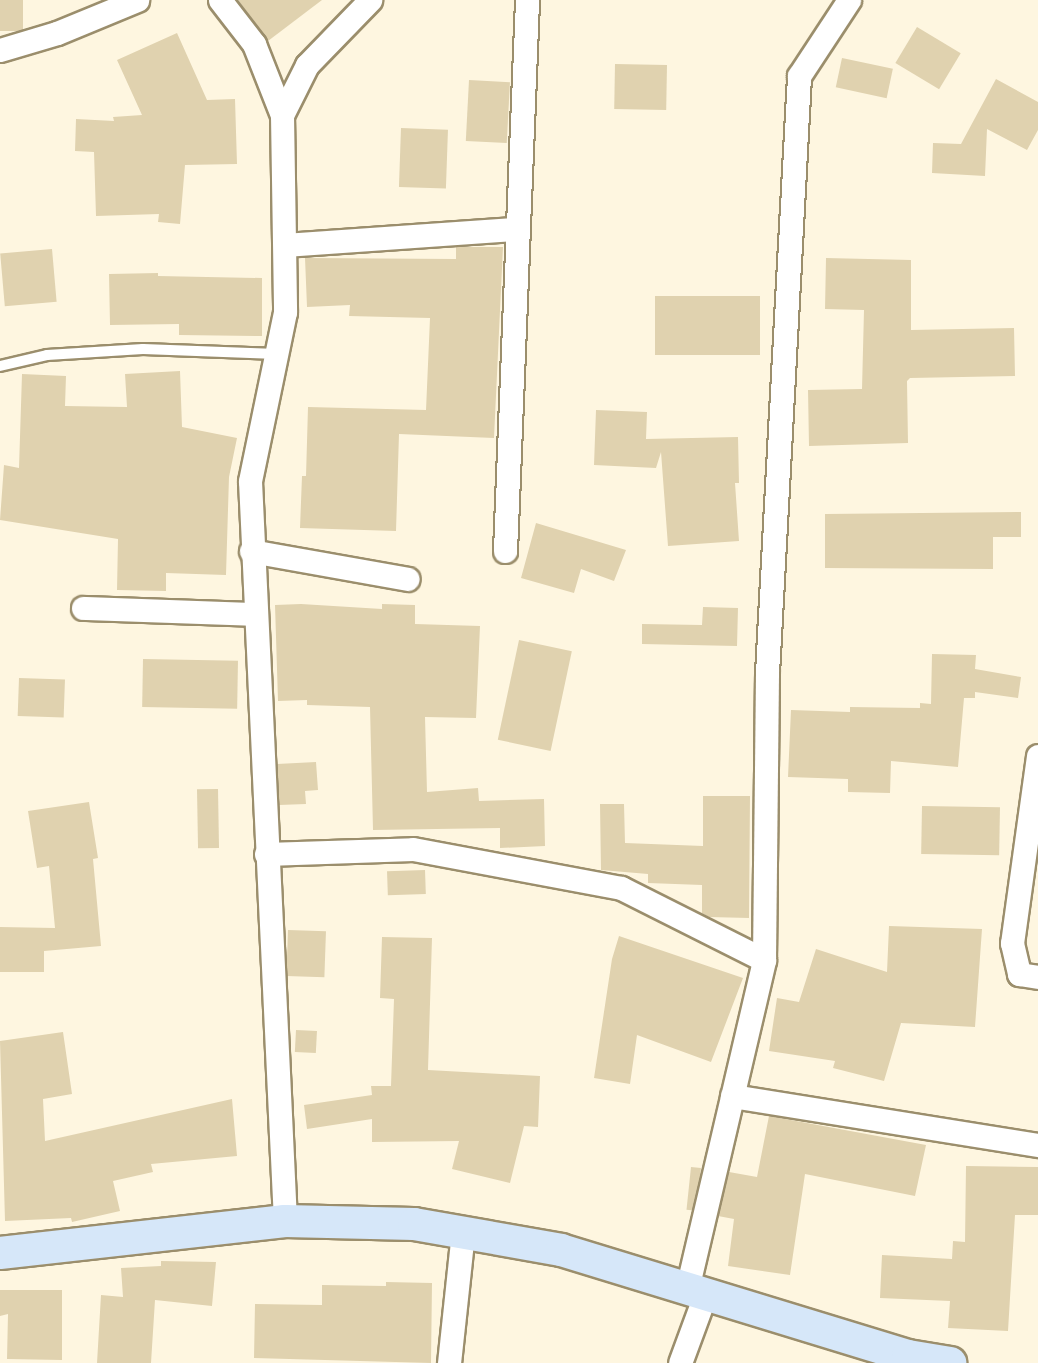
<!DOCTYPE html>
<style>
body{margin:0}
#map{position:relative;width:1038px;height:1363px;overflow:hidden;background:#fef6e0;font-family:"Archivo Narrow",sans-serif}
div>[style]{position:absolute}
.building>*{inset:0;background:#e0d2af;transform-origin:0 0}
.roads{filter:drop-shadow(2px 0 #9b8e6c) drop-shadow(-2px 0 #9b8e6c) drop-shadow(0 2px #9b8e6c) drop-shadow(0 -2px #9b8e6c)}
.lane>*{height:10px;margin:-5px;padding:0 5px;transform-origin:5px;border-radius:5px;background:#fff}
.street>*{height:23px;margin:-11.5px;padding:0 11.5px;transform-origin:11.5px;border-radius:11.5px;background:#fff}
.secondary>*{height:32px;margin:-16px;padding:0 16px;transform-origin:16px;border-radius:16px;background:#d6e7f9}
span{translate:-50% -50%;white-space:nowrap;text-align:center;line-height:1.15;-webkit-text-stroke:7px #fef6e0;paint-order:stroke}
</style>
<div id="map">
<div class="building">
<div style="left:0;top:0;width:23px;height:31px"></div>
<div style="clip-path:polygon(238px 0,322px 0,268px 41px)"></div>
<div style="left:917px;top:27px;width:51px;height:42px;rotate:31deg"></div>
<div style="clip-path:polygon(177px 33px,207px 100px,235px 99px,237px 164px,185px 165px,180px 224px,158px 222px,159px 214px,96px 216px,94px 152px,75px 151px,76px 119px,114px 121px,113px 117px,142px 115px,117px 60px)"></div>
<div style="left:842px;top:58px;width:52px;height:30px;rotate:12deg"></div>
<div style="left:615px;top:64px;width:52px;height:45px;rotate:1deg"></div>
<div style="clip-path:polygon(996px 79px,1038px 102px,1038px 130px,1027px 150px,987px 129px,985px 176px,932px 173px,933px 143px,961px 144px)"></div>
<div style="left:469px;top:80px;width:41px;height:61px;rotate:3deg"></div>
<div style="left:401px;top:128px;width:47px;height:59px;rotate:2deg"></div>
<div style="clip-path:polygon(456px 247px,503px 247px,494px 438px,399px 434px,396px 531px,300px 528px,302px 476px,306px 476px,308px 407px,426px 410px,430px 318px,349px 316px,350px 305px,307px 307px,305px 258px,456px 259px)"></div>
<div style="left:52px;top:249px;width:53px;height:52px;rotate:85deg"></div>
<div style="clip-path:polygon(826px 258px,911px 260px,911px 330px,1014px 328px,1015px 376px,910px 378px,907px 381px,908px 443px,809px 446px,808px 390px,862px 389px,864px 310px,825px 309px)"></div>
<div style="clip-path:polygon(158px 273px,158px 276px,262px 278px,262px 336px,179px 335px,179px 324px,110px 325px,109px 274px)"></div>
<div style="left:655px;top:296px;width:105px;height:59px"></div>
<div style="clip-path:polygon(180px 371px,182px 427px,237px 438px,229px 477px,226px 575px,166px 573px,166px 591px,117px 590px,118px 539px,0 520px,4px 465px,19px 468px,22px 374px,66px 376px,65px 406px,127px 407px,125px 374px)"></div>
<div style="clip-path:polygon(596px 410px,647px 412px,646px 439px,738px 437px,739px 483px,735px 483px,739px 541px,668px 546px,661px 452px,656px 468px,594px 465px)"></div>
<div style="clip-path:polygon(1021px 512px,1021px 537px,993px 537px,993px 569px,825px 568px,825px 514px)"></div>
<div style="clip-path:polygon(536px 523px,626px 550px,614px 581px,581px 569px,574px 593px,521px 578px)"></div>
<div style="clip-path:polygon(301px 604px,382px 609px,382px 604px,415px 605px,415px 624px,480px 626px,476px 718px,425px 717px,427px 792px,478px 788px,479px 801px,544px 799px,545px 846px,500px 848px,500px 828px,373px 830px,370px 707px,307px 705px,307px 700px,278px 701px,275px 605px)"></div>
<div style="clip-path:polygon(703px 607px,738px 608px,737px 646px,642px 644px,642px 624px,702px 625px)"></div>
<div style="left:519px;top:640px;width:54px;height:102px;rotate:12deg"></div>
<div style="clip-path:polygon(932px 654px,976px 655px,975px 669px,1021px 677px,1018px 698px,975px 692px,975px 698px,964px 698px,958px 767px,891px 761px,890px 793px,848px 792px,848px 779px,788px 777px,791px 710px,850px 712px,850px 707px,920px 708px,920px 703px,931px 704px)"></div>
<div style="left:143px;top:659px;width:95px;height:48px;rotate:1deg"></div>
<div style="left:19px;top:678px;width:46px;height:38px;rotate:2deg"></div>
<div style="clip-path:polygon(316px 762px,318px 790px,305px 791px,306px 804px,279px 805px,277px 764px)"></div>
<div style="left:218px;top:789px;width:59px;height:21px;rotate:89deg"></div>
<div style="clip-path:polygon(703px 796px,750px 796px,749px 918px,709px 917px,702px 913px,702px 885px,648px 883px,648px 874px,601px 870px,600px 804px,624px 804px,625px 843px,703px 846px)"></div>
<div style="clip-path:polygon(89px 802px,98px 858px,93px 859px,101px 946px,44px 951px,44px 972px,0 972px,0 927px,55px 928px,49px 866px,37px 868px,28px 811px)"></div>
<div style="left:922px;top:806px;width:78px;height:48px;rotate:1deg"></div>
<div style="left:425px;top:870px;width:24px;height:38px;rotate:88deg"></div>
<div style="clip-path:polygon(889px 926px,982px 929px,975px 1027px,901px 1023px,884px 1081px,833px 1068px,835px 1061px,769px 1051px,777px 998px,799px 1002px,816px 949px,887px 972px)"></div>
<div style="left:288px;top:930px;width:38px;height:46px;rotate:2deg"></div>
<div style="clip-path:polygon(619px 936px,743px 978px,711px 1062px,637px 1035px,630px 1084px,594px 1078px,612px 959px)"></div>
<div style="clip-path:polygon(382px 937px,432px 938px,428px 1070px,540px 1076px,538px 1127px,524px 1126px,510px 1183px,452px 1169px,459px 1141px,372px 1142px,372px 1119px,307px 1129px,304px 1105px,372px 1095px,371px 1086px,391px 1086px,394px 999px,380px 998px)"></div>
<div style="left:296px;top:1030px;width:21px;height:22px;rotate:3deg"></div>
<div style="clip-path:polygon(63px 1032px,72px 1094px,43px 1099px,45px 1141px,232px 1099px,237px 1156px,151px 1164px,153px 1172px,113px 1181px,120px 1211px,72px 1222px,71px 1218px,5px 1221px,0 1041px)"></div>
<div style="clip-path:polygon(769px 1116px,926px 1145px,915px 1196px,805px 1174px,790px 1275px,728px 1266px,734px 1219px,718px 1216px,729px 1172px,757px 1177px)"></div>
<div style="clip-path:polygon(966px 1166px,1038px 1167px,1038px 1215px,1015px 1215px,1008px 1331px,948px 1328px,950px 1301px,880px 1298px,882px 1255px,952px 1259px,953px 1241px,965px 1242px)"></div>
<div style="left:691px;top:1167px;width:10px;height:43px;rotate:6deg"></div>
<div style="clip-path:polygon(161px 1261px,216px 1262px,212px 1306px,155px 1300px,151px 1363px,97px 1363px,101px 1295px,123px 1297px,121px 1268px,161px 1266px)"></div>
<div style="clip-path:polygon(386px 1282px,432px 1283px,431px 1363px,254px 1358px,255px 1304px,322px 1305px,322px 1285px,386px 1286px)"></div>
<div style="clip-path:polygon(0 1290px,62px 1290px,62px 1360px,7px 1359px,8px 1314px,0 1316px)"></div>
</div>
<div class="roads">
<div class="lane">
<div style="left:0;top:366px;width:48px;rotate:-13.2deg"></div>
<div style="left:47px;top:355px;width:96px;rotate:-3.6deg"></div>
<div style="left:143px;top:349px;width:134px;rotate:2.1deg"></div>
</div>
<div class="street">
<div style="left:220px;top:0;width:56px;rotate:52.3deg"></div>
<div style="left:254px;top:44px;width:76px;rotate:68.5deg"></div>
<div style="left:282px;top:115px;width:197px;rotate:89.1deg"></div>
<div style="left:285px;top:312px;width:173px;rotate:101.7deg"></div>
<div style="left:250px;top:481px;width:741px;rotate:87.29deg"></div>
<div style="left:0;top:50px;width:59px;rotate:-16.6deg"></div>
<div style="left:57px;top:33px;width:87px;rotate:-22.4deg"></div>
<div style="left:282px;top:115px;width:56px;rotate:-63.4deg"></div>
<div style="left:307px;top:65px;width:91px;rotate:-45.9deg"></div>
<div style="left:285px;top:245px;width:232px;rotate:-4deg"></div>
<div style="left:251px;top:551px;width:159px;rotate:10.1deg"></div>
<div style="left:505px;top:551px;width:551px;rotate:-87.71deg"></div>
<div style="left:83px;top:608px;width:171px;rotate:2deg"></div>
<div style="left:1038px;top:756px;width:189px;rotate:97.9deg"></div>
<div style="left:1012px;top:943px;width:32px;rotate:77deg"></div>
<div style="left:1019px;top:974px;width:19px;rotate:9deg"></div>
<div style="left:266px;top:854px;width:147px;rotate:-1.9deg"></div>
<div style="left:413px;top:849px;width:212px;rotate:10.6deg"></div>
<div style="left:621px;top:888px;width:160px;rotate:26.7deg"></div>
<div style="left:732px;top:1096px;width:310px;rotate:9.1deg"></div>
<div style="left:687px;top:1289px;width:338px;rotate:-76.8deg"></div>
<div style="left:764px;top:960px;width:287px;rotate:-89.4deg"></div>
<div style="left:767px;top:673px;width:598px;rotate:-86.93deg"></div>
<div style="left:799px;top:76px;width:91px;rotate:-56.7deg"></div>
<div style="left:449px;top:1363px;width:131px;rotate:-83.9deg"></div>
<div style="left:680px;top:1363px;width:72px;rotate:-69.8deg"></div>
</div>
<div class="secondary">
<div style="left:0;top:1253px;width:287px;rotate:-6.4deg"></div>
<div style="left:285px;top:1221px;width:129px;rotate:1.3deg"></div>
<div style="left:414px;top:1224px;width:149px;rotate:10deg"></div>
<div style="left:561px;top:1250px;width:363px;rotate:17deg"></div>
<div style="left:908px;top:1356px;width:43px;rotate:9.5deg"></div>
</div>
</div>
</div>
